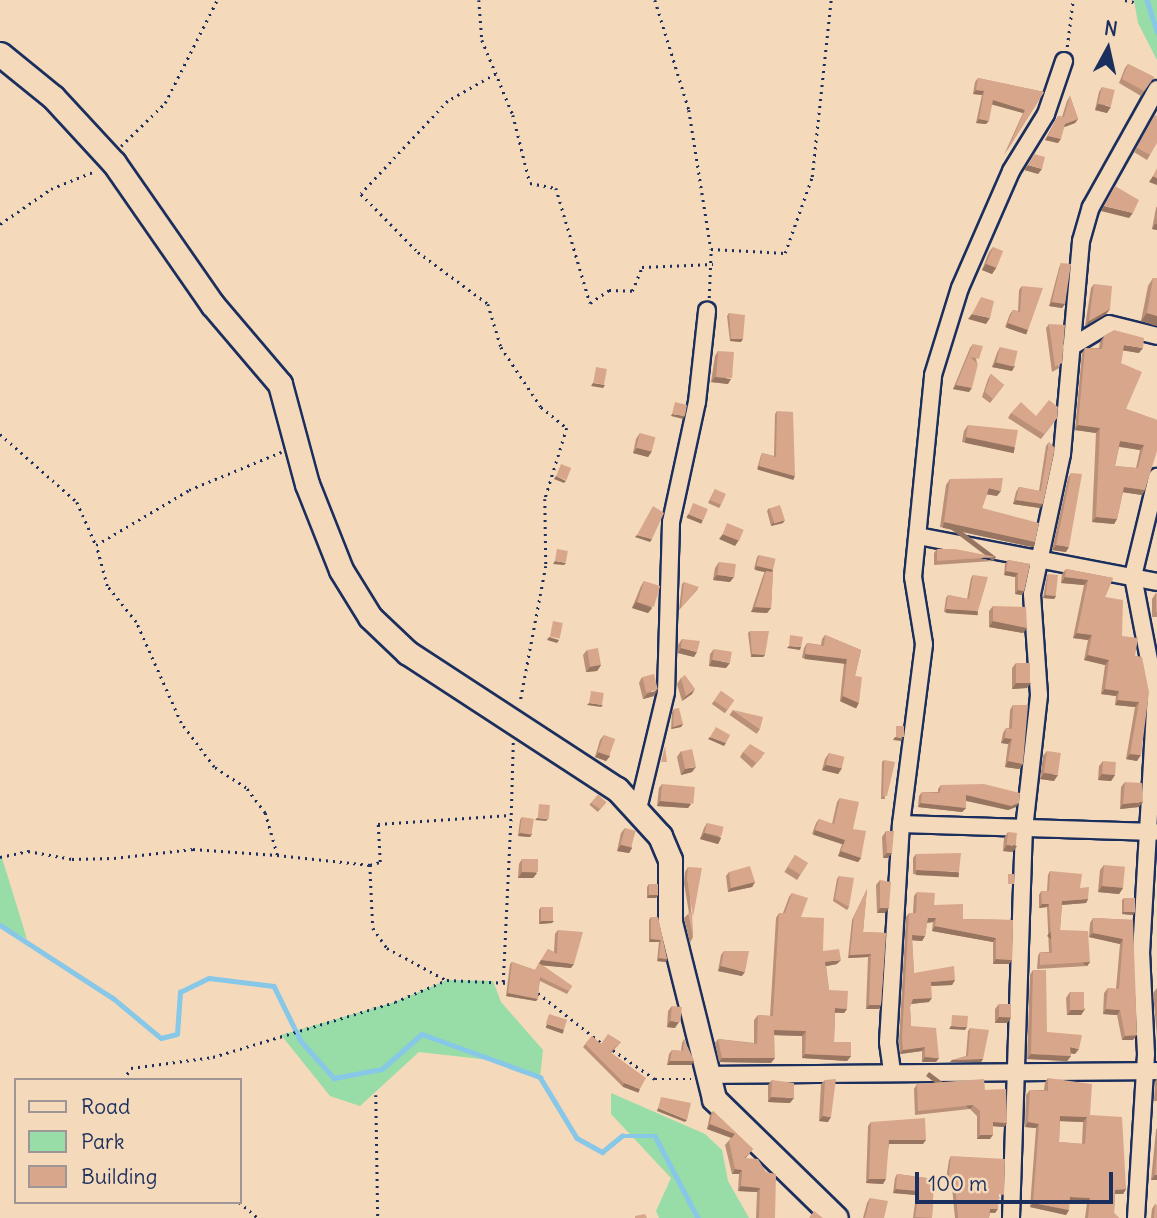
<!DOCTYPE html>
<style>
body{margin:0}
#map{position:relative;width:1157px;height:1218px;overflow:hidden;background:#f4d9bb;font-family:Delius,sans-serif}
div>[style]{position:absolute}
.green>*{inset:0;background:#98dca7}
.stream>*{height:4.5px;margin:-2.25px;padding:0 2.25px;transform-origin:2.25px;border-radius:2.25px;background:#87c7e8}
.path>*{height:2.5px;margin-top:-1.25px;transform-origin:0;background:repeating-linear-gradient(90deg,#1b2f5e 0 2px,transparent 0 7px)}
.roads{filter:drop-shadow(2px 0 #1b2f5e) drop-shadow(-2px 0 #1b2f5e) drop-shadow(0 2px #1b2f5e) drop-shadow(0 -2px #1b2f5e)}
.street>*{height:16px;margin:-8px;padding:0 8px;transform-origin:8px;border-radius:8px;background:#f4d9bb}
.secondary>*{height:23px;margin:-11.5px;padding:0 11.5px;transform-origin:11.5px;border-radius:11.5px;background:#f4d9bb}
.wall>*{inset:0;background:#ba9078;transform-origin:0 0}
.shaded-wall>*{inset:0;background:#977561;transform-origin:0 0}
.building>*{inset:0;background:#d8a78b;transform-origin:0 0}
span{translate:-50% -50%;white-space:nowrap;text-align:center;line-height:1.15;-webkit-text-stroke:5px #f4d9bb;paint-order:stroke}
.legend{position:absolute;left:14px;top:1078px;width:228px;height:126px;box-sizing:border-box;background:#f4d9bb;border:2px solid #9d9596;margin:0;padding:9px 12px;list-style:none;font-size:21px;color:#1b2f5e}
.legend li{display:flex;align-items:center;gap:14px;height:35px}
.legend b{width:35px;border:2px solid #9d9596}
.north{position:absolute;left:1073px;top:14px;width:70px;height:70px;-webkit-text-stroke:5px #f4d9bb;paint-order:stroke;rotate:8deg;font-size:19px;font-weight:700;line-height:28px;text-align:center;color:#1b2f5e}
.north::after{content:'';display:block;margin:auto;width:24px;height:32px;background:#1b2f5e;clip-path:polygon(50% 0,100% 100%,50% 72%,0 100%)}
.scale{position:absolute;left:915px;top:1172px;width:198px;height:32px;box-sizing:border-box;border:4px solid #1b2f5e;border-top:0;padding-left:9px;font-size:21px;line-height:24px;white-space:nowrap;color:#1b2f5e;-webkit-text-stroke:5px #f4d9bb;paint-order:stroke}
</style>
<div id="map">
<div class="green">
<div style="clip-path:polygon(1134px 0,1157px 0,1157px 60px,1138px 23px)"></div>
<div style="clip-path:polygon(0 857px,2px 858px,27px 939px,0 925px)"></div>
<div style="clip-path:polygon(447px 980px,493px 981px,501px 1002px,543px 1050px,540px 1077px,499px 1061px,419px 1052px,360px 1106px,330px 1096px,281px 1035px,395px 1002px)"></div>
<div style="clip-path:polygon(611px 1093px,705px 1134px,722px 1150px,728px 1181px,749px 1218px,659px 1218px,656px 1211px,671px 1178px,611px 1114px)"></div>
</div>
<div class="stream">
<div style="left:1147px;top:0;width:33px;rotate:72deg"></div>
<div style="left:0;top:925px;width:135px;rotate:32.9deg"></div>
<div style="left:113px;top:998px;width:62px;rotate:39.8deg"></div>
<div style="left:161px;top:1038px;width:16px;rotate:-14deg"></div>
<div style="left:177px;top:1034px;width:42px;rotate:-85.9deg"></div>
<div style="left:180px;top:992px;width:32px;rotate:-26deg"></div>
<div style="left:209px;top:978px;width:65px;rotate:7deg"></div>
<div style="left:274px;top:986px;width:61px;rotate:63.9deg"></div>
<div style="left:301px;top:1041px;width:50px;rotate:48.3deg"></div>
<div style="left:334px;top:1078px;width:49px;rotate:-10.6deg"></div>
<div style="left:382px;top:1069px;width:53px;rotate:-41.2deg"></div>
<div style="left:422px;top:1034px;width:126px;rotate:20deg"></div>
<div style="left:540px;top:1077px;width:71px;rotate:58.8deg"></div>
<div style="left:577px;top:1138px;width:29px;rotate:29deg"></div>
<div style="left:602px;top:1152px;width:26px;rotate:-39deg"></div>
<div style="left:622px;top:1136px;width:33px"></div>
<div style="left:655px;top:1136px;width:93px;rotate:62.3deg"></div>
</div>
<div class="path">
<div style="left:479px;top:0;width:40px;rotate:85.7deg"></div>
<div style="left:482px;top:40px;width:81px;rotate:67.5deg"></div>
<div style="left:513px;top:115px;width:70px;rotate:76deg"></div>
<div style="left:530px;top:183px;width:26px;rotate:11deg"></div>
<div style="left:556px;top:188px;width:120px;rotate:73.5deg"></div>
<div style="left:590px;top:303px;width:23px;rotate:-34deg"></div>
<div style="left:609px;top:290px;width:23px;rotate:2deg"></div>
<div style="left:632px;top:291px;width:26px;rotate:-67deg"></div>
<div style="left:642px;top:267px;width:71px;rotate:-2.4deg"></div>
<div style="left:655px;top:0;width:115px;rotate:72.8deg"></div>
<div style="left:689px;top:110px;width:141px;rotate:81deg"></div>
<div style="left:1125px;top:0;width:9px;rotate:13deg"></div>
<div style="left:1067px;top:47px;width:47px;rotate:-82.7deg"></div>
<div style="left:496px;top:74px;width:55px;rotate:150.6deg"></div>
<div style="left:448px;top:101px;width:127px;rotate:133.1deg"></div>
<div style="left:361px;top:194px;width:81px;rotate:45.5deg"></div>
<div style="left:418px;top:252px;width:87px;rotate:36.6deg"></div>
<div style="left:488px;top:304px;width:45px;rotate:73.2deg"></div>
<div style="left:501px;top:347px;width:72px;rotate:56.3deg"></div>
<div style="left:541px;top:407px;width:33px;rotate:39deg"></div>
<div style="left:567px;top:428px;width:74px;rotate:107.2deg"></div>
<div style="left:545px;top:499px;width:67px;rotate:89.1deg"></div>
<div style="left:546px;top:566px;width:140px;rotate:100.7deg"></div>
<div style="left:121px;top:146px;width:62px;rotate:-44.3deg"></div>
<div style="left:165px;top:103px;width:115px;rotate:-63.2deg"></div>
<div style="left:0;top:224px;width:62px;rotate:-34.5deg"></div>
<div style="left:51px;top:189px;width:48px;rotate:-22.2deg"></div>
<div style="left:709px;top:298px;width:49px;rotate:-87.7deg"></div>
<div style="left:711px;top:249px;width:74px;rotate:3.1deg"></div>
<div style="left:785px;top:253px;width:81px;rotate:-70.4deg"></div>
<div style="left:812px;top:177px;width:178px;rotate:-83.9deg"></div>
<div style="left:0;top:434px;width:103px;rotate:41.4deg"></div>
<div style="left:77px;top:502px;width:47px;rotate:66.2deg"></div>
<div style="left:277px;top:855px;width:94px;rotate:6.1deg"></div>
<div style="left:370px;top:865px;width:63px;rotate:87.3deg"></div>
<div style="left:373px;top:928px;width:24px;rotate:55deg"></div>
<div style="left:387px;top:948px;width:67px;rotate:28.5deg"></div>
<div style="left:0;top:857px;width:29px;rotate:-12deg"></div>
<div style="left:28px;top:851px;width:45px;rotate:10.3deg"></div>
<div style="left:72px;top:859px;width:42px;rotate:-1.4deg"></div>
<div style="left:114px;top:858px;width:80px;rotate:-6.5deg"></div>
<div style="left:193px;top:849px;width:84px;rotate:4.1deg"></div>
<div style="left:277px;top:855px;width:44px;rotate:-105.9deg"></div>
<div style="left:265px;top:813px;width:31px;rotate:-127deg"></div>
<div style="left:246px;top:788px;width:38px;rotate:-147deg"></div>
<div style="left:214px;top:767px;width:55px;rotate:-126.9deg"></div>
<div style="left:181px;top:723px;width:111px;rotate:-114deg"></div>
<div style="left:136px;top:622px;width:46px;rotate:-128.9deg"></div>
<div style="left:107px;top:586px;width:42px;rotate:-105deg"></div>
<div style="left:96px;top:545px;width:108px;rotate:-30.6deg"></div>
<div style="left:189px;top:490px;width:100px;rotate:-22.4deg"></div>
<div style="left:370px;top:865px;width:10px;rotate:-17deg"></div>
<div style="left:380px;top:862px;width:38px;rotate:-93deg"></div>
<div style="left:378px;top:824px;width:133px;rotate:-3.9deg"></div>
<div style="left:511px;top:815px;width:73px;rotate:-88.4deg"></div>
<div style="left:503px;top:982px;width:167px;rotate:-87.3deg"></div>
<div style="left:538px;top:993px;width:84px;rotate:38.2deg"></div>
<div style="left:613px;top:1050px;width:51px;rotate:34.6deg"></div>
<div style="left:655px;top:1079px;width:36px"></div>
<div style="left:123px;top:1080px;width:14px;rotate:-56deg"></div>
<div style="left:131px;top:1068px;width:83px;rotate:-7.6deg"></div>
<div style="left:213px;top:1057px;width:190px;rotate:-16.8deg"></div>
<div style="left:395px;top:1002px;width:56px;rotate:-22.9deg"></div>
<div style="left:447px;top:980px;width:62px;rotate:2.8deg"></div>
<div style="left:376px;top:1095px;width:123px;rotate:89.1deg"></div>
<div style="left:239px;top:1202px;width:25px;rotate:40deg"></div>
</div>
<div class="roads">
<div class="street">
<div style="left:1071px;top:347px;width:44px;rotate:-31.2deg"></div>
<div style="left:1109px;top:324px;width:49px;rotate:14deg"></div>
<div style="left:918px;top:536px;width:243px;rotate:10.9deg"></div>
<div style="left:638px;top:809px;width:120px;rotate:-76.5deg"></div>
<div style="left:666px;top:692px;width:170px;rotate:-88.3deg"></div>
<div style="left:671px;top:522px;width:123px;rotate:-77.8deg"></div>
<div style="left:697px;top:402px;width:92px;rotate:-83.7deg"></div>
<div style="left:901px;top:824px;width:253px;rotate:1.8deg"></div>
<div style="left:892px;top:1071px;width:29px;rotate:-98deg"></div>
<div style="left:888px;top:1042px;width:218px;rotate:-86.6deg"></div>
<div style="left:901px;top:824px;width:181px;rotate:-82.7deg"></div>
<div style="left:924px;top:644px;width:68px;rotate:-99.3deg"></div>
<div style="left:913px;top:577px;width:203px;rotate:-84.3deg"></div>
<div style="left:933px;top:375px;width:91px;rotate:-72.8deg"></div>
<div style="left:960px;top:288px;width:128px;rotate:-66.4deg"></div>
<div style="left:1011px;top:171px;width:67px;rotate:-58.4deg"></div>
<div style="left:1046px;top:114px;width:56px;rotate:-71.2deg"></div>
<div style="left:709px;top:1075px;width:448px;rotate:-0.5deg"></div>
<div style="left:1011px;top:1218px;width:389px;rotate:-88.1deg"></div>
<div style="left:1024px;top:829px;width:135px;rotate:-83.6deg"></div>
<div style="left:1039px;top:695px;width:101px;rotate:-94deg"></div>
<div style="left:1032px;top:594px;width:143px;rotate:-77.9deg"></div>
<div style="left:1062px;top:454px;width:214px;rotate:-84.9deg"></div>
<div style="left:1081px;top:241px;width:35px;rotate:-74deg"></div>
<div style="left:1091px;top:207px;width:135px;rotate:-60.8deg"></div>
<div style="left:1136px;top:1218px;width:164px;rotate:-86.5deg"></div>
<div style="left:1146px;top:1054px;width:101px;rotate:-92.8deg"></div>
<div style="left:1141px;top:953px;width:257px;rotate:-86.7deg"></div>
<div style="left:1156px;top:696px;width:122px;rotate:-100.9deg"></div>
<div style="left:1133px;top:576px;width:102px;rotate:-76.4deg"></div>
</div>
<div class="secondary">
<div style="left:0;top:54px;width:68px;rotate:39.1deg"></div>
<div style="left:53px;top:97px;width:90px;rotate:47.3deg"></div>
<div style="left:114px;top:163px;width:172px;rotate:55.2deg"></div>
<div style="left:212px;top:304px;width:105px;rotate:49.6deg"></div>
<div style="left:280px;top:384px;width:104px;rotate:74.9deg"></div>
<div style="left:307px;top:484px;width:92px;rotate:68.4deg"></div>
<div style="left:341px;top:570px;width:55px;rotate:58.3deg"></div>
<div style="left:370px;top:617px;width:52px;rotate:43.5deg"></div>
<div style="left:408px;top:653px;width:249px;rotate:33.1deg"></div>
<div style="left:617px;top:789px;width:64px;rotate:47.5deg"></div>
<div style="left:660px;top:836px;width:26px;rotate:67deg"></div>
<div style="left:670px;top:860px;width:62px;rotate:90deg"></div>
<div style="left:670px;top:922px;width:182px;rotate:76deg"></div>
<div style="left:714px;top:1099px;width:170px;rotate:44.3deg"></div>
</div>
</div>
<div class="wall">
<div style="clip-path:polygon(1128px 64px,1154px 77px,1141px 96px,1119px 83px,1125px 68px)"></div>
<div style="clip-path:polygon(978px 78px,1044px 92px,1004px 155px,1023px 113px,992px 104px,986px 124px,976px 123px,982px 95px,973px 94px,975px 82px)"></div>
<div style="clip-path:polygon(1102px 87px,1107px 113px,1095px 110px,1099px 92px)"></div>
<div style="clip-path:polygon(1070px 96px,1078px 119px,1075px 123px,1064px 127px,1058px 143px,1045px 140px,1058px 116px,1062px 117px,1067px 101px)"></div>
<div style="clip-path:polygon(1155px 115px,1150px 155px,1147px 160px,1134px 152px)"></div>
<div style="clip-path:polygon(1157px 206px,1157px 230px,1152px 229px,1156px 208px)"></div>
<div style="clip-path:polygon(993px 247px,996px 268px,992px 274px,982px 270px,989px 252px)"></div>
<div style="clip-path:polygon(1061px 263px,1065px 304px,1062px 308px,1049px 306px,1059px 268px)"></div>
<div style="clip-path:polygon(1153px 278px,1157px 278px,1157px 326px,1141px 321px,1148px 286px)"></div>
<div style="clip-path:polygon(1094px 284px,1110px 309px,1106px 314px,1085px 326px,1091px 288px)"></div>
<div style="clip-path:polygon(1022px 286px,1028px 330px,1025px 334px,1005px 327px,1010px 314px,1013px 310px,1018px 311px,1019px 290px)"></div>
<div style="clip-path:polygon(729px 313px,741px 342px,730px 341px,727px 316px)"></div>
<div style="clip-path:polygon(1049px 324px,1059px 368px,1052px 372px,1046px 328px)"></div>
<div style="clip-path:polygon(evenodd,1104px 336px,1139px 353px,1123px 350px,1121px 363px,1126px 409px,1157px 420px,1145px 490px,1142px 495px,1123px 492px,1117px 519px,1114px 524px,1092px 522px,1096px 433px,1075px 430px,1082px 353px,1085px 348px,1099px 348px,1100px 342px,1104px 336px,1119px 447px,1140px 450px,1136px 468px,1115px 466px,1119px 447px)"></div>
<div style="clip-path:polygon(973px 344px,977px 363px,969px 392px,953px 389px,970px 348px)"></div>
<div style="clip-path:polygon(1000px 347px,1012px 371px,992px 367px,997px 353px)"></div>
<div style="clip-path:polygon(718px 351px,728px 384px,711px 382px,715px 356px)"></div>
<div style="clip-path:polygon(991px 374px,1004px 385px,990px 403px,982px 397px,988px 379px)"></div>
<div style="clip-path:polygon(777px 411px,795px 476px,793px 479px,757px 469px,761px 455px,762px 453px,774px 456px,775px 414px)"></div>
<div style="clip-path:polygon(1011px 413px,1036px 416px,1057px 418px,1041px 439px,1008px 418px)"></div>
<div style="clip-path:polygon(968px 425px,1015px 447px,1011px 452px,962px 442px,964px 431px)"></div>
<div style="clip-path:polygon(640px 433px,652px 451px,648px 457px,633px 453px,636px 439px)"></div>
<div style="clip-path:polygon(1049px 442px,1040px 508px,1013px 504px,1016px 492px,1019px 487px,1039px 491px,1046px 446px)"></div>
<div style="clip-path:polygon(1071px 473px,1066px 552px,1052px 550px,1068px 478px)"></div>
<div style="clip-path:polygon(950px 479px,997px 496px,987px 494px,982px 508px,1031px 547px,940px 527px,946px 485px)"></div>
<div style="clip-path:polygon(715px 489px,721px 505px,719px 508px,708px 503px)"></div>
<div style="clip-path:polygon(769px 508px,783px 523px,771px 526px,767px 511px)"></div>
<div style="clip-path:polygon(937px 549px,993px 561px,934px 565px,934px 553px)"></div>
<div style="clip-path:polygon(759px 555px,773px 570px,771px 608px,767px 613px,751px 612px,763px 576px,765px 571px,754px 569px,757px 557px)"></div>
<div style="clip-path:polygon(1008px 560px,1030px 564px,1024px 591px,1022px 595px,1015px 594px,1015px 577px,1004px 575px,1005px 564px)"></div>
<div style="clip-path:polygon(719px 562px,730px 582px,713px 580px,715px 568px)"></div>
<div style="clip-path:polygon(1066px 569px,1113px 578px,1105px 597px,1122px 636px,1135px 656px,1142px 657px,1137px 761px,1126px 759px,1135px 707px,1115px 705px,1116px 696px,1101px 694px,1105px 665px,1084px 660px,1088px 640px,1073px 638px,1084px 585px,1061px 583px,1062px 574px)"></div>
<div style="clip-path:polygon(1048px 574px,1056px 596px,1054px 599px,1043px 598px,1047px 576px)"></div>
<div style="clip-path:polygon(973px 575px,976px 614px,944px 612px,946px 598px,948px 595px,967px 599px,971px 578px)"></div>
<div style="clip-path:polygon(644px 581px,652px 608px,648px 613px,632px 608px,641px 586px)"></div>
<div style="clip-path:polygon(684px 582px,698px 589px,679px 610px,682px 584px)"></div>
<div style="clip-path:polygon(1156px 593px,1157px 593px,1157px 617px,1152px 617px,1152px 599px)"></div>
<div style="clip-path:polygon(993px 606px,1027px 628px,1023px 633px,989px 627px,989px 611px)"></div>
<div style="clip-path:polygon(750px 631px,765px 655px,763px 657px,751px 657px,748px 633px)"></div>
<div style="clip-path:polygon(825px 635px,861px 650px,855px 676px,859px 703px,856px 708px,840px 701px,844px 663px,802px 658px,804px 648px,807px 643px,821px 645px,822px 639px)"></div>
<div style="clip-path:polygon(682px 639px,694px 657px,678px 653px,678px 645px)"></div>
<div style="clip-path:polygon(714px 649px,726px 668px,709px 666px,710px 654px)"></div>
<div style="clip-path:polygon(587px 650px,601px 665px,597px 671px,586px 672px,583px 655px)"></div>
<div style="clip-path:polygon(1016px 663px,1027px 688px,1012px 689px,1012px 668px)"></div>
<div style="clip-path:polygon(642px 677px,654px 696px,643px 699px,639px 683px)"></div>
<div style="clip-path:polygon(681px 678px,692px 694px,682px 701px,677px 684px)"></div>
<div style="left:721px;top:691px;width:16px;height:16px;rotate:35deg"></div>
<div style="clip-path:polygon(1013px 705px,1023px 764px,1019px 769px,1005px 767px,1008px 744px,1001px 743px,1003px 733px,1006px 728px,1009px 728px,1010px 710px)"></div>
<div style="clip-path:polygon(674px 709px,683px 724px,681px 727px,671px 729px,672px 712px)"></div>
<div style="left:733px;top:710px;width:33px;height:6px;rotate:35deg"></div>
<div style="clip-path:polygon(604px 735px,610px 756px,606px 761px,595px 757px,600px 740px)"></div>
<div style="clip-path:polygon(681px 751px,692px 772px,681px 775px,677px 757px)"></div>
<div style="clip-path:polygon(1047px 751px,1054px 781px,1040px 779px,1043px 756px)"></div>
<div style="clip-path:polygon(743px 752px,762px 757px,752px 768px,740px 757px)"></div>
<div style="clip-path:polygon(829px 753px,842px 768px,838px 774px,822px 770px,825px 759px)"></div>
<div style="clip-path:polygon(884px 760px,885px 799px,881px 799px,882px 762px)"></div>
<div style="clip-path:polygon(1103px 761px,1115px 775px,1111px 781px,1098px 780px,1099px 766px)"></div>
<div style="clip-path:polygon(1125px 782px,1139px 807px,1120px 809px,1121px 787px)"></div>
<div style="clip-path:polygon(662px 784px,691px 804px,688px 808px,657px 806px,659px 788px)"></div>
<div style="clip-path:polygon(941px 785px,1016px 807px,1008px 810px,966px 801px,966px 808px,962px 812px,918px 807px,919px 796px,922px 792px,938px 792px,938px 789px)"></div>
<div style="left:598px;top:795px;width:11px;height:13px;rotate:41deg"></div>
<div style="clip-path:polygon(840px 798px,853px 829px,861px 858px,858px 862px,838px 856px,842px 844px,812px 834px,816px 823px,819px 819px,832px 824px,837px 802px)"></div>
<div style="clip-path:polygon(522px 817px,532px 834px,530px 837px,518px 836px,520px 820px)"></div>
<div style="clip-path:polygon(707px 823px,721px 838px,718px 844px,700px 839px,704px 828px)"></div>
<div style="clip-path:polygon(625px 828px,632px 848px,629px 853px,617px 851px,621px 833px)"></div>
<div style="clip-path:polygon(886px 831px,888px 858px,883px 858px,882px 837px)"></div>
<div style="clip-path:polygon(1008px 832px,1013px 852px,1003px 851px,1004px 838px)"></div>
<div style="clip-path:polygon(916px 854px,957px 876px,913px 874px,913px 858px)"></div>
<div style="left:795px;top:855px;width:15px;height:20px;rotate:32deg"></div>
<div style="clip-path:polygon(522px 859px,537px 873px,533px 878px,518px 878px,519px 864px)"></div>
<div style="clip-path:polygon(1104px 865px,1123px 888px,1119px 894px,1098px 892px,1100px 870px)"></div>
<div style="clip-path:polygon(688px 867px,693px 937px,690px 943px,684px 918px,689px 913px,684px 883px,685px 872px)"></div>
<div style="clip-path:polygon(1050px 871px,1080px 888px,1088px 899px,1086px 903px,1062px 905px,1060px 930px,1090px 962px,1087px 966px,1037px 969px,1038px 956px,1040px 952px,1049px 952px,1047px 907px,1039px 908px,1039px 895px,1041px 891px,1047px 891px,1048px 875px)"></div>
<div style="clip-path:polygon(729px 872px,755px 882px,752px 887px,728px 892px,726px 876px)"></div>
<div style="clip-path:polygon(839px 876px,849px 907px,847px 910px,833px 901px,837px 879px)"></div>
<div style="clip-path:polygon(880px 880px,885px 913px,877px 913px,876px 885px)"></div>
<div style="clip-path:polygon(649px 884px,658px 895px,656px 898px,647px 898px,647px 887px)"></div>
<div style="clip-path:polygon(867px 889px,863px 932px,886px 933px,881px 1005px,879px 1009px,866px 1009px,868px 957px,848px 958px,852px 920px)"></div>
<div style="clip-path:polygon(917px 892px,934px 905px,963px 919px,1013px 920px,1012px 960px,1009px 964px,993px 964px,993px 942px,932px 931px,933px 922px,927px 923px,925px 936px,922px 941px,912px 940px,914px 973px,955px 980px,952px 985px,931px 986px,929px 1002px,911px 1004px,910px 1007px,911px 1026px,936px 1062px,922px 1062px,922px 1051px,900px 1054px,899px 1042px,906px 917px,909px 913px,913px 913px,914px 896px)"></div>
<div style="clip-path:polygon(792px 893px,801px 917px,823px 951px,837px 964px,826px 966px,829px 990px,847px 1009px,844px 1013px,835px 1013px,834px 1042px,851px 1056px,847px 1061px,802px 1058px,802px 1036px,774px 1035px,771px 1063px,719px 1062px,715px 1043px,718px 1039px,754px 1043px,754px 1020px,758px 1015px,770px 1016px,776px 918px,779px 913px,783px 913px,789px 897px)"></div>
<div style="clip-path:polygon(1124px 898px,1135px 912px,1133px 915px,1122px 914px,1122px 900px)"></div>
<div style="clip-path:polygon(541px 907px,552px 923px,539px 924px,539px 910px)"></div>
<div style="clip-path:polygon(651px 917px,658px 917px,667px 959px,666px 962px,657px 961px,659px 942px,649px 942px,649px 920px)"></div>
<div style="clip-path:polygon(1093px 918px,1133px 920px,1133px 1040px,1122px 1040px,1117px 1015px,1103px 1014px,1104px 993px,1108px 988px,1116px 989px,1120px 944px,1089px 937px,1090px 923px)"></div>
<div style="clip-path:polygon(558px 930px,571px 968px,542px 965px,572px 986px,567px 994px,540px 981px,536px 1001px,506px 996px,510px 964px,512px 962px,535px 970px,548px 949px,554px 952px,555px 934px)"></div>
<div style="clip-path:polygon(724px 951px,742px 976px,718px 971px,721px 955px)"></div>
<div style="clip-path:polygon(1033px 970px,1047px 1032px,1075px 1054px,1071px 1053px,1071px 1056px,1067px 1061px,1027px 1059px,1030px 975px)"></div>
<div style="clip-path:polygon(1157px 988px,1157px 1037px,1153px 993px)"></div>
<div style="clip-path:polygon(1070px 992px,1085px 1009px,1081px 1015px,1067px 1015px,1066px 998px)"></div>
<div style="clip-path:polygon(999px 1004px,1011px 1018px,1007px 1023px,995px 1023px,995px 1009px)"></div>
<div style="clip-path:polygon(672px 1006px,675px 1028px,667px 1027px,668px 1011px)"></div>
<div style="clip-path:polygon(970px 1028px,983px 1059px,981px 1062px,950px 1062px,952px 1060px,966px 1056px,968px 1031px)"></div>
<div style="clip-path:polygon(592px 1036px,601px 1044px,621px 1042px,611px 1053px,638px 1092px,622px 1086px,583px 1047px)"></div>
<div style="clip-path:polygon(684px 1039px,694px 1061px,691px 1065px,667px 1065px,669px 1054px,672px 1050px,681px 1051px,682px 1043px)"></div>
<div style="clip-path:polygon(evenodd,1048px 1078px,1090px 1115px,1126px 1189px,1123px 1194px,1115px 1194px,1114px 1213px,1119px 1218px,1085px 1218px,1087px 1203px,1069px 1202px,1069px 1210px,1066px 1215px,1030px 1207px,1036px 1128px,1025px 1127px,1026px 1095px,1030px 1090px,1044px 1090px,1045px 1082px,1048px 1078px,1060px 1121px,1083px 1122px,1082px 1144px,1059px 1142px,1060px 1121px)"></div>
<div style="clip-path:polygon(1157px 1078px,1157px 1101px,1154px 1101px,1155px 1082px)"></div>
<div style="clip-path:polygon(772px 1080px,790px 1103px,768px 1102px,768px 1085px)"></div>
<div style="clip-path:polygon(825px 1080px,828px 1122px,819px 1121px,821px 1084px)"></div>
<div style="clip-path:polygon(917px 1084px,985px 1090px,1007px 1123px,1004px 1127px,993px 1126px,990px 1139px,977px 1139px,977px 1116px,970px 1109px,915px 1115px,914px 1089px)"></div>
<div style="clip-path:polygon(713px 1111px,753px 1149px,746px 1158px,775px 1218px,756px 1218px,757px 1192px,738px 1191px,739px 1174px,732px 1174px,725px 1145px,731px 1138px,707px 1129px,710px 1115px)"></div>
<div style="clip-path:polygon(871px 1122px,923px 1144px,889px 1144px,883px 1184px,866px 1183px,868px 1126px)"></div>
<div style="clip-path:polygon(1157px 1128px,1157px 1180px,1151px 1180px,1156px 1130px)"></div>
<div style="clip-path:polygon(951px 1156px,1001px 1199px,998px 1198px,995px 1213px,990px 1213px,989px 1218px,955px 1218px,952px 1187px,945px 1186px,949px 1160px)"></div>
<div style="clip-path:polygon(897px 1174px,934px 1179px,932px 1218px,913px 1218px,916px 1195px,893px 1193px,895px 1178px)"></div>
<div style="clip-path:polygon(870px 1198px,884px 1218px,863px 1218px,867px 1203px)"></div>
<div style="clip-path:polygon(1155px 1204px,1157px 1218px,1151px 1218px,1152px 1209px)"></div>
</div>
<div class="shaded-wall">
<div style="clip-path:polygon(976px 90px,984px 91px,982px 95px,973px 94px)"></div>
<div style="clip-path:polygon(993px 100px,1025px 110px,1023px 113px,990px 104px)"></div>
<div style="clip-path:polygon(1098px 104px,1111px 107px,1107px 113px,1095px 110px)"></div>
<div style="clip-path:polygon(979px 119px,989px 121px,986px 124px,976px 123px)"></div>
<div style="clip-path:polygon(1078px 119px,1075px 123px,1062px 128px,1065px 124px)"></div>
<div style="clip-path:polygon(1048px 136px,1061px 139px,1058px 143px,1045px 140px)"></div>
<div style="clip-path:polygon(1028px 165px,1042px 169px,1038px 174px,1024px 170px)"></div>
<div style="clip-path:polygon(1153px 176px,1157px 178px,1157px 185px,1149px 182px)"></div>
<div style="clip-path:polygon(1104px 206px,1133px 213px,1129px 218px,1101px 211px)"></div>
<div style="clip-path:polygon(1155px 224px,1157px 224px,1157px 230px,1152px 229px)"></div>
<div style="clip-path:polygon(986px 264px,996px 268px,992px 274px,982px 270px)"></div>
<div style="clip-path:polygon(1052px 302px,1065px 304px,1062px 308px,1049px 306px)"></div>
<div style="clip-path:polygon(1110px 309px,1106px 314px,1085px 326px,1089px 321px)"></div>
<div style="clip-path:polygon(1147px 313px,1157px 316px,1157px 326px,1141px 321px)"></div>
<div style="clip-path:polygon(972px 314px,990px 318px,986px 324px,968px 319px)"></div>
<div style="left:1008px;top:323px;width:21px;height:5px;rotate:19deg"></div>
<div style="clip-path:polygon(731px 339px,743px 339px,741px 342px,730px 341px)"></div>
<div style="clip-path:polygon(1124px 345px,1143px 348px,1139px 353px,1120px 350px)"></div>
<div style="clip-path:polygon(996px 362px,1015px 366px,1012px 371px,992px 367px)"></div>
<div style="clip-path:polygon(715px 377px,731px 379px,728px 384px,711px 382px)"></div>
<div style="clip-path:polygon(593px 383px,605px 385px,603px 388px,591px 386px)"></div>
<div style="clip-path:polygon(956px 385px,972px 388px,969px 392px,953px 389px)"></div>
<div style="clip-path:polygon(672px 414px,685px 416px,683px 419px,671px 416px)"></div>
<div style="clip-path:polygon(1078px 425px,1100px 428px,1096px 433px,1075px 430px)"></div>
<div style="left:966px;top:437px;width:50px;height:6px;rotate:12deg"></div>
<div style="clip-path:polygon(1120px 441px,1144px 445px,1140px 450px,1116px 446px)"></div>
<div style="clip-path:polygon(637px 448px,652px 451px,648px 457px,633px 453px)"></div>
<div style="left:759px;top:466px;width:37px;height:4px;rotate:16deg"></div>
<div style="clip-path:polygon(556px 476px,566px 481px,564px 483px,554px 479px)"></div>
<div style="clip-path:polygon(1124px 487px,1145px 490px,1142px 495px,1121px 492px)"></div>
<div style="clip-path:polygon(989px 488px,1001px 491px,997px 496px,985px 494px)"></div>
<div style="clip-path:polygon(1016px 500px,1043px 504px,1040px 508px,1013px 504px)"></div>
<div style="left:688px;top:514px;width:16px;height:4px;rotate:22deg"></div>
<div style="clip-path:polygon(1096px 517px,1117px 519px,1114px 524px,1092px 522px)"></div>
<div style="clip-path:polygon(785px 520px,783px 523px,771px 526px,773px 523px)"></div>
<div style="left:944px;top:522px;width:93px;height:6px;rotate:12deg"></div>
<div style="clip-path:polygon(723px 534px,739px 540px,735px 546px,719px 539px)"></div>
<div style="clip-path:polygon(637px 535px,652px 539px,650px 542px,635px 537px)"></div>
<div style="clip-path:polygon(1056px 545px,1069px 547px,1066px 552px,1052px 550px)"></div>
<div style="left:996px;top:557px;width:5px;height:59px;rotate:127deg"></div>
<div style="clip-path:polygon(555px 561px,566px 563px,564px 565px,553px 564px)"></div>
<div style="left:756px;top:566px;width:17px;height:4px;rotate:13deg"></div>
<div style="clip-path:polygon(1006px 571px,1018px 573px,1015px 577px,1004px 575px)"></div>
<div style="clip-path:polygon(717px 575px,734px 577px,730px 582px,713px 580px)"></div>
<div style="clip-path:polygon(1065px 577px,1088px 580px,1084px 585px,1061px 583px)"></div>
<div style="clip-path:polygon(1018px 590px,1024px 591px,1022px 595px,1015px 594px)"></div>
<div style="clip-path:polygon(1045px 595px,1056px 596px,1054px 599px,1043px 598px)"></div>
<div style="clip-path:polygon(636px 602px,652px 608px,648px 613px,632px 608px)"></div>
<div style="clip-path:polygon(755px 607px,771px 608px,767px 613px,751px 612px)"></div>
<div style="left:946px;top:609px;width:32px;height:4px;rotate:4deg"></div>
<div style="clip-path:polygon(993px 621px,1027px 628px,1023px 633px,989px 627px)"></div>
<div style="clip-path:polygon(1077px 633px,1092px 635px,1088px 640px,1073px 638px)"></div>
<div style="clip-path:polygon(549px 637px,559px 640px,557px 643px,547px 640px)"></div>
<div style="clip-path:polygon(789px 646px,801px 647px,800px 650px,787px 648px)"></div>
<div style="clip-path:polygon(681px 648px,697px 652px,694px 657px,678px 653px)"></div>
<div style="clip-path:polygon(752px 654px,765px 655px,763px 657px,751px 657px)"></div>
<div style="left:805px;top:654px;width:42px;height:5px;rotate:7deg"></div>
<div style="clip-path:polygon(1088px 655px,1109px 660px,1105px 665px,1084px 660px)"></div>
<div style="clip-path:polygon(712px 660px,730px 663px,726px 668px,709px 666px)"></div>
<div style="clip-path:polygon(601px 665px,597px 671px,586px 672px,590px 667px)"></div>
<div style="clip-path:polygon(1016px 683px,1031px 683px,1027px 688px,1012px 689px)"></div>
<div style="clip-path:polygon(695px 689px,692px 694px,682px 701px,686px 696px)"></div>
<div style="clip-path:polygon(1105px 689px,1119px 691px,1116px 696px,1101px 694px)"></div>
<div style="clip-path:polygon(658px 690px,654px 696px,643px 699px,647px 694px)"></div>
<div style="left:843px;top:696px;width:17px;height:6px;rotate:24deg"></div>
<div style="clip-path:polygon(1118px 700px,1139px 702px,1135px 707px,1115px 705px)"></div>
<div style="clip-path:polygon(589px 703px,603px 705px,601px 707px,587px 705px)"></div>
<div style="clip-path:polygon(683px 724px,681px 727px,671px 729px,673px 727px)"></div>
<div style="clip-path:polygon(710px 737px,726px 743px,724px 746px,708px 739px)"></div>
<div style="clip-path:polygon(895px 737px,903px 738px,901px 741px,893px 740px)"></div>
<div style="clip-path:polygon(1005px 738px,1012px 739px,1008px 744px,1001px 743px)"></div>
<div style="clip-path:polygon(599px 752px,610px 756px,606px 761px,595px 757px)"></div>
<div style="clip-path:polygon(1130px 754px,1141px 755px,1137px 761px,1126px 759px)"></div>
<div style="clip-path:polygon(1008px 761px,1023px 764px,1019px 769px,1005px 767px)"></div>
<div style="clip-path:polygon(826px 765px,842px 768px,838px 774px,822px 770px)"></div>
<div style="clip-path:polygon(696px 767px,692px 772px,681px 775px,685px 769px)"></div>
<div style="clip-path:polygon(1044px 773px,1058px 775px,1054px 781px,1040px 779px)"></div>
<div style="clip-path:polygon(1102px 774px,1115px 775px,1111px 781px,1098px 780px)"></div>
<div style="clip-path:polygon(966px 795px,1019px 803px,1016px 807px,1008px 810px,963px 800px)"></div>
<div style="clip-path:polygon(660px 801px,691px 804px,688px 808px,657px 806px)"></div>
<div style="clip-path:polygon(1143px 802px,1139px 807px,1120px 809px,1123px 804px)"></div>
<div style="clip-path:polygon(921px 803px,966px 808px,962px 812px,918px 807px)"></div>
<div style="clip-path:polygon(537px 818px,548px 819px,546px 821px,535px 820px)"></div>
<div style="left:815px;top:830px;width:32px;height:5px;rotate:18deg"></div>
<div style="clip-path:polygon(520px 833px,532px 834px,530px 837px,518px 836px)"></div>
<div style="clip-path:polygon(704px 833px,721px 838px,718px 844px,700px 839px)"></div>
<div style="clip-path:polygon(621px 845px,632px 848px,629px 853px,617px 851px)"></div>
<div style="clip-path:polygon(1007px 845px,1017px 846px,1013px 852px,1003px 851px)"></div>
<div style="clip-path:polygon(841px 851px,861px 858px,858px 862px,838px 856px)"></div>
<div style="clip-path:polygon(887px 853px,892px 853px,888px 858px,883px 858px)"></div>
<div style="left:916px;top:870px;width:43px;height:5px;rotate:3deg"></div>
<div style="clip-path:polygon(522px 872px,537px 873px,533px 878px,518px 878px)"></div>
<div style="clip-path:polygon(755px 882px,752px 887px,728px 892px,731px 888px)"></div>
<div style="clip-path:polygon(1102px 886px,1123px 888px,1119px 894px,1098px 892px)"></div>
<div style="clip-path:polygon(649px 895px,658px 895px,656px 898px,647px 898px)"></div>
<div style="clip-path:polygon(1088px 899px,1086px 903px,1060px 905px,1062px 901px)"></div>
<div style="clip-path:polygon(1042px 904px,1049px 904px,1047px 907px,1039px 908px)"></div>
<div style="clip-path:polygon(880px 908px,889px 908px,885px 913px,877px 913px)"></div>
<div style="clip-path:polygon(1123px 912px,1135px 912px,1133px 915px,1122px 914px)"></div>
<div style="clip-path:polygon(928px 918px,936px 918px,933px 922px,925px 923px)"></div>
<div style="clip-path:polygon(541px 921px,554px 921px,552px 923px,539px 924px)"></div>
<div style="clip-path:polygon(935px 926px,996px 938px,993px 942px,932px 931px)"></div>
<div style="clip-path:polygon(1093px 933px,1123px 939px,1120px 944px,1089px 937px)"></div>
<div style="clip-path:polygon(912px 935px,925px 936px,922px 941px,908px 940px)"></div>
<div style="clip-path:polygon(651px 939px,661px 940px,659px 942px,649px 942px)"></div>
<div style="clip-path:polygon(871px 954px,868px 957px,848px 958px,850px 955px)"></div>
<div style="clip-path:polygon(659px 958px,667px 959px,666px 962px,657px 961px)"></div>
<div style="clip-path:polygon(996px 959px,1012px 960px,1009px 964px,993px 964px)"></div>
<div style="clip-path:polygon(541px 960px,574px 964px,571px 968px,538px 965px)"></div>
<div style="clip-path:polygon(841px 960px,837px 964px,822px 967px,825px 962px)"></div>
<div style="left:1090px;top:962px;width:5px;height:50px;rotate:127deg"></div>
<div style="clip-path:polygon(721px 966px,745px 972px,742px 976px,718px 971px)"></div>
<div style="clip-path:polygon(955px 980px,952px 985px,928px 986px,931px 982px)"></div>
<div style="clip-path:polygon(508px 993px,538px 999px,536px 1001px,506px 996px)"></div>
<div style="clip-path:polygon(932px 998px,929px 1002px,910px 1004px,913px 999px)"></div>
<div style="clip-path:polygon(869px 1005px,881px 1005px,879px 1009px,866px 1009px)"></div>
<div style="clip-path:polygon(835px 1008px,847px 1009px,844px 1013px,831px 1012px)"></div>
<div style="clip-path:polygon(1085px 1009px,1081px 1015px,1067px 1015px,1071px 1010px)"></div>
<div style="clip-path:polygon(1106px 1009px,1120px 1010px,1117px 1015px,1103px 1014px)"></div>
<div style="clip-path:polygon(999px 1017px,1011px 1018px,1007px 1023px,995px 1023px)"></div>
<div style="clip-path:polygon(670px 1021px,679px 1022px,675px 1028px,667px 1027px)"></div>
<div style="left:547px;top:1024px;width:18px;height:4px;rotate:19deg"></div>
<div style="clip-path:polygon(951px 1026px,967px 1027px,965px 1030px,949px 1029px)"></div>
<div style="clip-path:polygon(774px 1030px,806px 1031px,802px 1036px,771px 1035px)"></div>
<div style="clip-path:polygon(1137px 1035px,1133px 1040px,1122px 1040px,1125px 1036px)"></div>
<div style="clip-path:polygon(925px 1047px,922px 1051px,900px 1054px,903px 1050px)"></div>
<div style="clip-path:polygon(1070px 1047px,1079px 1049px,1075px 1054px,1067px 1053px)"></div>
<div style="clip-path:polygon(805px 1054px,851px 1056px,847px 1061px,802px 1058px)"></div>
<div style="clip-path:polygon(1031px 1054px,1071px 1056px,1067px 1061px,1027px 1059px)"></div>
<div style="clip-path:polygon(925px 1057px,939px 1058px,936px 1062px,922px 1062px)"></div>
<div style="clip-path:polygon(722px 1058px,775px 1058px,771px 1063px,719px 1062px)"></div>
<div style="clip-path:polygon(983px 1059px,981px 1062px,950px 1062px,952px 1060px)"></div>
<div style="clip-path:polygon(670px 1061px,694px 1061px,691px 1065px,667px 1065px)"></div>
<div style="left:624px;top:1083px;width:17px;height:4px;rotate:21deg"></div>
<div style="clip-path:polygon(771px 1097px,794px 1098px,790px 1103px,768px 1102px)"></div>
<div style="left:973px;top:1105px;width:5px;height:55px;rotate:127deg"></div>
<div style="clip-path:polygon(658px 1108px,687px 1120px,685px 1122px,657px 1111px)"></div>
<div style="clip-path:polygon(823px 1116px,831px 1117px,828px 1122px,819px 1121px)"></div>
<div style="clip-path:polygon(1060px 1116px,1087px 1117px,1083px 1122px,1057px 1121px)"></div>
<div style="clip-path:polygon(993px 1122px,1007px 1123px,1004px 1127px,990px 1126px)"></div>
<div style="clip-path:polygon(1028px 1122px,1039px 1124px,1036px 1128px,1025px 1127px)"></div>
<div style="clip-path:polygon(710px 1124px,735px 1134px,732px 1138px,707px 1129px)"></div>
<div style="clip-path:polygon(980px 1135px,993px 1135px,990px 1139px,977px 1139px)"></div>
<div style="clip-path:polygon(889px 1140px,926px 1140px,923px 1144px,886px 1144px)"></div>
<div style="clip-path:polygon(735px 1169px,742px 1170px,739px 1174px,732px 1174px)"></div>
<div style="clip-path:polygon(1155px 1175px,1157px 1175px,1157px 1180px,1151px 1180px)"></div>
<div style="clip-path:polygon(869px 1179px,886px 1179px,883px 1184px,866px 1183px)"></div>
<div style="clip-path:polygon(948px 1183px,955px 1183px,952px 1187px,945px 1186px)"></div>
<div style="clip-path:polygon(741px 1186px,760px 1188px,757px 1192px,738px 1191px)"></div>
<div style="clip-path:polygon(896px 1189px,919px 1191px,916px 1195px,893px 1193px)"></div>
<div style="clip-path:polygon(1126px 1189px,1123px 1194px,1112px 1194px,1115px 1190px)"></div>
<div style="clip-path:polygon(1070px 1197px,1090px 1198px,1087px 1203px,1067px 1202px)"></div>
<div style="clip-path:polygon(1033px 1203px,1069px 1210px,1066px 1215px,1030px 1207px)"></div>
<div style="clip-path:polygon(990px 1209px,998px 1209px,995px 1213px,987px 1212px)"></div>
</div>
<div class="building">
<div style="clip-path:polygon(1128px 64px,1154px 77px,1144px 91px,1122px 79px)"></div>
<div style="clip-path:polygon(978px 78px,1044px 92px,1007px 151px,1025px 110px,993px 100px,989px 121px,979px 119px,984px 91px,976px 90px)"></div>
<div style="left:1102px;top:87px;width:13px;height:17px;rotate:13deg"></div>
<div style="clip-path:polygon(1070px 96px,1078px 119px,1065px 124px,1061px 139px,1048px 136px,1058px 116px,1064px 117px)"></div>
<div style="clip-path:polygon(1155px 115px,1157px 116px,1157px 143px,1150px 155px,1137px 148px)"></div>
<div style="clip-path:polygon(1034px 154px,1045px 157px,1042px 169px,1028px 165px)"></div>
<div style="clip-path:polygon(1157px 168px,1157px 178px,1153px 176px)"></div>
<div style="clip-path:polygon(1115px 186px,1139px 200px,1133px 213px,1104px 206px)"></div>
<div style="left:993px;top:247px;width:11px;height:18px;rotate:22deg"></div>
<div style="clip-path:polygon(1061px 263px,1071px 264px,1065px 304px,1052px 302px)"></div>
<div style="clip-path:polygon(1153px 278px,1157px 278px,1157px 316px,1147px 313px)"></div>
<div style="clip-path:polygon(1094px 284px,1112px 286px,1110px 309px,1089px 321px)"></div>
<div style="clip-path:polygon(1022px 286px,1043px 288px,1028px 330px,1008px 323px,1013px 310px,1020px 312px)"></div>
<div style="clip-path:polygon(981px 297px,994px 301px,990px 318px,972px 314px)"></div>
<div style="clip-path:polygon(729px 313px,745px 315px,743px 339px,731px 339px)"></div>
<div style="clip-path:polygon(1049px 324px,1065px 325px,1062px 363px,1055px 367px)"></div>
<div style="clip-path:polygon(evenodd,1114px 330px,1144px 338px,1143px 348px,1124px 345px,1121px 363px,1142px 372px,1126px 409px,1157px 420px,1157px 451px,1145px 490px,1124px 487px,1117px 519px,1096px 517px,1100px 428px,1078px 425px,1085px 348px,1102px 349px,1104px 336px,1114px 330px,1120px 441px,1144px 445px,1138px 468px,1115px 466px,1120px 441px)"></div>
<div style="clip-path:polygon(973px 344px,983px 346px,979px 359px,970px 357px,978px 364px,972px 388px,956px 385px)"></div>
<div style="left:1000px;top:347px;width:18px;height:16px;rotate:13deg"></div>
<div style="left:718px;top:351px;width:16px;height:26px;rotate:4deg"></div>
<div style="left:596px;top:367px;width:11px;height:16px;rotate:10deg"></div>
<div style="clip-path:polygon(991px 374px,1004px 385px,993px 399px,985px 392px)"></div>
<div style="clip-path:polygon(1049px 400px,1058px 407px,1057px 418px,1044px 434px,1011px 413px,1021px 402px,1036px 416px)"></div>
<div style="clip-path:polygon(675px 402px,687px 405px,685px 416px,672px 414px)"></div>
<div style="clip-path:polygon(777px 411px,793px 412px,795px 476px,759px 466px,762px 453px,776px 457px)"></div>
<div style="clip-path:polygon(968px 425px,1018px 430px,1015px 447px,966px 437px)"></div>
<div style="left:640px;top:433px;width:16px;height:15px;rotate:15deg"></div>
<div style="clip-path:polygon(1049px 442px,1055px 448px,1043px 504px,1016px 500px,1019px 487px,1041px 491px)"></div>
<div style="left:561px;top:464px;width:11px;height:13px;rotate:22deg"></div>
<div style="clip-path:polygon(1071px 473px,1082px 474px,1069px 547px,1056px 545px)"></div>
<div style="clip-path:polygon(1003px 478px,1001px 491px,989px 488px,982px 508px,1039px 523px,1035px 542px,944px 522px,950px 479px)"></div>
<div style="left:715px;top:489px;width:12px;height:12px;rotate:24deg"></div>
<div style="left:693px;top:503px;width:16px;height:12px;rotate:22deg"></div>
<div style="left:780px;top:505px;width:16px;height:11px;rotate:72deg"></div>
<div style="clip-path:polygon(653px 506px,664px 513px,652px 539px,637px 535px)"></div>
<div style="left:727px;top:523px;width:18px;height:12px;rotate:22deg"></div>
<div style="left:557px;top:549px;width:11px;height:12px;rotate:10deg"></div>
<div style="clip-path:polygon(937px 549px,955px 549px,996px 557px,937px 561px)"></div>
<div style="left:759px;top:555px;width:17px;height:11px;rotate:13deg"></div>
<div style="clip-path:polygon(1008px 560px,1030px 564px,1024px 591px,1018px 590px,1018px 573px,1006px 571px)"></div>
<div style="left:719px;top:562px;width:17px;height:13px;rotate:7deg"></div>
<div style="clip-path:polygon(1066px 569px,1113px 578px,1105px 597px,1123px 600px,1122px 636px,1138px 638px,1135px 656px,1142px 657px,1149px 692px,1141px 755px,1130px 754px,1139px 702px,1118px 700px,1119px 691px,1105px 689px,1109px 660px,1088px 655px,1092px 635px,1077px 633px,1088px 580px,1065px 577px)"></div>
<div style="clip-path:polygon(766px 571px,773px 572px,771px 608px,755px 607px)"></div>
<div style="left:1048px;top:574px;width:10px;height:21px;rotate:6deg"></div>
<div style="clip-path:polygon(973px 575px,988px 577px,978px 611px,946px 609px,948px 595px,969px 599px)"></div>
<div style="left:644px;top:581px;width:17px;height:22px;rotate:17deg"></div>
<div style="clip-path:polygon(684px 582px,699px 587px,681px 608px)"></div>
<div style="left:1156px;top:593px;width:1px;height:19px"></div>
<div style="clip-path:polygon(993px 606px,1026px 607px,1027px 628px,993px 621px)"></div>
<div style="left:553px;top:621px;width:10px;height:16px;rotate:11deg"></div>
<div style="clip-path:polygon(750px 631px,769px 631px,765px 655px,752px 654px)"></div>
<div style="clip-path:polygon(790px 635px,803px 637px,801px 647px,789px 646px)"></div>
<div style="clip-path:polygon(825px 635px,861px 650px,855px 676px,862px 677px,859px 703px,843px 696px,847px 659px,805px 654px,807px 643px,824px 646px)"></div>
<div style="clip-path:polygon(682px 639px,700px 641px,697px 652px,681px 648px)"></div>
<div style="left:598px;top:648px;width:17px;height:11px;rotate:80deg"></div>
<div style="left:714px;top:649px;width:18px;height:11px;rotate:9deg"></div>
<div style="left:1016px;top:663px;width:14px;height:20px"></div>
<div style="left:654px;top:674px;width:16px;height:12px;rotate:76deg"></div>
<div style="clip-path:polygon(685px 675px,695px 689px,686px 696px,681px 678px)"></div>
<div style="left:591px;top:691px;width:13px;height:12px;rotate:9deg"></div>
<div style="left:721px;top:691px;width:16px;height:12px;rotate:35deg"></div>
<div style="clip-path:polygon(1013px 705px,1028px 705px,1023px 764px,1008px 761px,1012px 739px,1005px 738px,1006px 728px,1012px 729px)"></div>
<div style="clip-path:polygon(679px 708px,683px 724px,673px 727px,674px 709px)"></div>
<div style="clip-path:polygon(733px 710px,763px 717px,760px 729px)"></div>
<div style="left:896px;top:726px;width:8px;height:11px"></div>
<div style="clip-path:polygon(716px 727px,730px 735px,726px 743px,710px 737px)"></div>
<div style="left:604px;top:735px;width:12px;height:18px;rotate:20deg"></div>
<div style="clip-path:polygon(750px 744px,765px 753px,756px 763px,743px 752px)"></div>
<div style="clip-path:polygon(665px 746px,667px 762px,661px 762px)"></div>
<div style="left:692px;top:749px;width:18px;height:11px;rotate:77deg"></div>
<div style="left:1047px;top:751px;width:14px;height:22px;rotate:8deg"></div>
<div style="left:829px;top:753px;width:16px;height:12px;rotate:14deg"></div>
<div style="clip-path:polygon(884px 760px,895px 762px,887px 796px,883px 796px)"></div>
<div style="left:1103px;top:761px;width:13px;height:13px;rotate:4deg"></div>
<div style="clip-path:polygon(1125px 782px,1142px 783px,1143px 802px,1123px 804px)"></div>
<div style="left:662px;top:784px;width:33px;height:17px;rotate:5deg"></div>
<div style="clip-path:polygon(984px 784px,1020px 793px,1019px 803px,1011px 806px,966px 795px,966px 808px,921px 803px,922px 792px,940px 793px,941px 785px)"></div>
<div style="clip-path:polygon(598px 795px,606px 802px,600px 809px,591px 803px)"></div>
<div style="clip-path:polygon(840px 798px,859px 802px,853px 829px,866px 831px,861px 858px,841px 851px,845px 840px,815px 830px,819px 819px,834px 824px)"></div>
<div style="left:539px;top:804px;width:11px;height:14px;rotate:5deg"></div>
<div style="left:522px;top:817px;width:12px;height:16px;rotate:9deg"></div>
<div style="left:707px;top:823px;width:17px;height:10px;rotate:13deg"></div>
<div style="left:625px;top:828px;width:11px;height:17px;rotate:15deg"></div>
<div style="clip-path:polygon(886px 831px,894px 831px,892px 853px,887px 853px)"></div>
<div style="left:1008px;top:832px;width:9px;height:13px;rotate:6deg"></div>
<div style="clip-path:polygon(961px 853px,959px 872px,916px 870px,916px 854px)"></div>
<div style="left:795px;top:855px;width:15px;height:14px;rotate:32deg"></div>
<div style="left:522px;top:859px;width:16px;height:13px"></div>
<div style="left:1104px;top:865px;width:21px;height:21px;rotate:5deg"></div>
<div style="clip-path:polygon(750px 866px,755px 882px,731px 888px,729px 872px)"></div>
<div style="clip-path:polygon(688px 867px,702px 868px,693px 917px,687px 878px)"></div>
<div style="clip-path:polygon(1050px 871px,1082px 874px,1080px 888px,1089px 887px,1088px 899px,1062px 901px,1060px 930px,1088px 931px,1090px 962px,1040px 965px,1040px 952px,1052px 953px,1049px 904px,1042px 904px,1041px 891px,1049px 891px)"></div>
<div style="left:1008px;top:874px;width:6px;height:10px"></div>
<div style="clip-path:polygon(839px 876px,854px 878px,849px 907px,835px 899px)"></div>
<div style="clip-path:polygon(880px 880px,891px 882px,889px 908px,880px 908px)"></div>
<div style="left:649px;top:884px;width:9px;height:11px"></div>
<div style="clip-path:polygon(867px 889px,863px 932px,886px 933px,881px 1005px,869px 1005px,871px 954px,850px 955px,854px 917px)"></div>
<div style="clip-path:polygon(917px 892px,935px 893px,934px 905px,963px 904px,963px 919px,1013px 920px,1012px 960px,996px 959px,996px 938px,935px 926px,936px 918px,928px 918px,925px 936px,912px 935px,914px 973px,954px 966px,955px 980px,931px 982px,932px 998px,913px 999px,910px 1007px,911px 1026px,936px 1028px,939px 1058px,925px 1057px,925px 1047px,903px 1050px,902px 1037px,909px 913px,916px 913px)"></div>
<div style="clip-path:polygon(792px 893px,808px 898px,801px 917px,824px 918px,823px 951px,839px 949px,841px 960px,825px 962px,829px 990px,848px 991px,847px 1009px,835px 1008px,834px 1042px,851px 1042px,851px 1056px,805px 1054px,806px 1031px,774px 1030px,775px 1058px,722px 1058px,718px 1039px,757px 1044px,758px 1015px,773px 1016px,779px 913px,785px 913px)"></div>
<div style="left:1124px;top:898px;width:11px;height:14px"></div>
<div style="left:541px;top:907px;width:12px;height:14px"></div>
<div style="clip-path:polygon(692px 912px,693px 937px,688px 913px)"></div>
<div style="clip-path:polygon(651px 917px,658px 917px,667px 959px,659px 958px,661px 940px,651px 939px)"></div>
<div style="clip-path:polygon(1093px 918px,1133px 920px,1137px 1035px,1125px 1036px,1120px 1010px,1106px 1009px,1108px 988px,1119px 989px,1123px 939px,1093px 933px)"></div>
<div style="clip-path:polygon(558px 930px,583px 932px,574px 964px,541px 960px,548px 949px,557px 954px)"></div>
<div style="clip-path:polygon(724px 951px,749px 951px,745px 972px,721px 966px)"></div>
<div style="clip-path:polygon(512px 962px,535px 970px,539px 963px,572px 986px,569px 991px,540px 977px,538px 999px,508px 993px)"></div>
<div style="clip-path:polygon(1033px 970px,1046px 970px,1047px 1032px,1082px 1035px,1079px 1049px,1070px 1047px,1071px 1056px,1031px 1054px)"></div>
<div style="left:1070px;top:992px;width:14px;height:18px"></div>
<div style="left:999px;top:1004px;width:12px;height:13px"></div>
<div style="left:672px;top:1006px;width:10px;height:15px;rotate:6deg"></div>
<div style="left:549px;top:1014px;width:19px;height:10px;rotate:18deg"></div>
<div style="left:952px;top:1015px;width:16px;height:11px;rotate:4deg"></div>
<div style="clip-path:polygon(970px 1028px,989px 1030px,983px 1059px,952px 1060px,968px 1056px)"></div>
<div style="clip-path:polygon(608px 1034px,621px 1042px,610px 1052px,646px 1078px,640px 1089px,624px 1083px,585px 1044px,592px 1036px,601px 1044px)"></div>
<div style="clip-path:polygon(684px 1039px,694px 1061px,670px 1061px,672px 1050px,683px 1051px)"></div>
<div style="clip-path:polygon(evenodd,1048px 1078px,1092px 1084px,1090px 1115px,1122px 1117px,1126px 1189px,1115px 1190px,1114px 1213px,1119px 1218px,1088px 1218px,1090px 1198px,1070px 1197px,1069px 1210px,1033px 1203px,1039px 1124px,1028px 1122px,1030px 1090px,1048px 1091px,1048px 1078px,1060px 1116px,1087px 1117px,1085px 1144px,1059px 1142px,1060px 1116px)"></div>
<div style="clip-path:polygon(836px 1079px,831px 1117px,823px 1116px,825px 1080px)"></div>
<div style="clip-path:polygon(984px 1079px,985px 1090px,1006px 1089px,1007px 1123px,993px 1122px,993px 1135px,980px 1135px,980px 1111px,973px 1105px,918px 1111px,917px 1084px)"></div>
<div style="clip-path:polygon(772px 1080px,794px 1083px,794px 1098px,771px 1097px)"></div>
<div style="clip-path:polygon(661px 1097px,691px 1103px,687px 1120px,658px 1108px)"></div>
<div style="clip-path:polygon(713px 1111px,753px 1149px,744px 1158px,758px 1159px,766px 1172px,776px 1174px,775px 1218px,759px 1218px,760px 1188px,741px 1186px,742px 1170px,735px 1169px,729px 1141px,735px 1134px,710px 1124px)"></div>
<div style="clip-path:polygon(925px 1118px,926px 1140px,889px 1140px,886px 1179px,869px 1179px,871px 1122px)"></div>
<div style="clip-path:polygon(1157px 1150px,1157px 1175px,1155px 1175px)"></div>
<div style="clip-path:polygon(951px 1156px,1005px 1159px,1004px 1195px,999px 1194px,998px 1209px,990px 1209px,989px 1218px,958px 1218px,955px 1183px,948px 1183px)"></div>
<div style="clip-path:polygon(897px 1174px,934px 1179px,932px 1218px,915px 1217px,919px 1191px,896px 1189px)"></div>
<div style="clip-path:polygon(870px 1198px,888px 1201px,884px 1218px,865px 1218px)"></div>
<div style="clip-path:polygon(1155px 1204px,1157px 1205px,1157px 1218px,1154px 1218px)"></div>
<div style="clip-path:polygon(814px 1211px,823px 1218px,809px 1218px)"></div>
<div style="clip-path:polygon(645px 1214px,647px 1218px,635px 1218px,635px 1216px)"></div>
</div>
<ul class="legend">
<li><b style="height:9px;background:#f4d9bb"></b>Road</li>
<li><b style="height:19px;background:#98dca7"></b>Park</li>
<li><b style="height:19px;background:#d8a78b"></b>Building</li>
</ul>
<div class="north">N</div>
<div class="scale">100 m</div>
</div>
